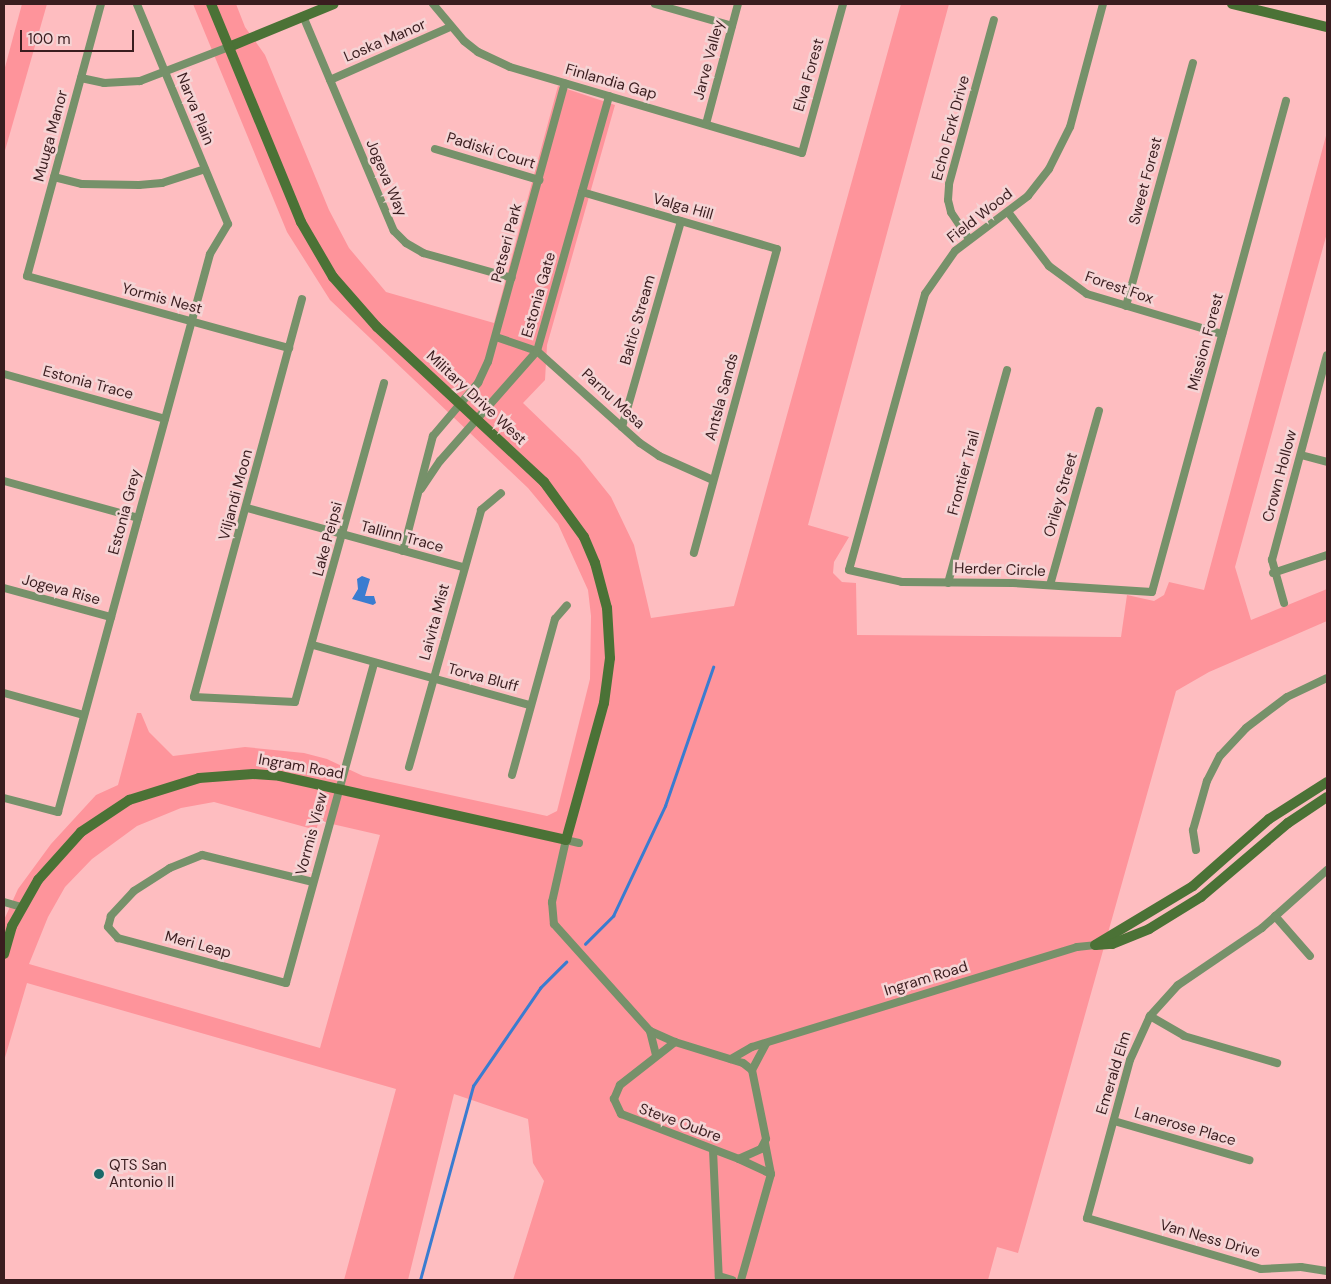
<!DOCTYPE html>
<style>
body{margin:0}
#map{position:relative;width:1331px;height:1284px;overflow:hidden;background:#febdc0;font-family:"DM Sans",sans-serif}
div>[style]{position:absolute}
.green>*{inset:0;background:#fe949b}
.water>*{inset:0;background:#3a7cd0}
.stream>*{height:2.5px;margin:-1.25px;padding:0 1.25px;transform-origin:1.25px;border-radius:1.25px;background:#3a7cd0}
.street>*{height:8px;margin:-4px;padding:0 4px;transform-origin:4px;border-radius:4px;background:#76916a}
.secondary>*{height:10px;margin:-5px;padding:0 5px;transform-origin:5px;border-radius:5px;background:#4b7236}
.dots>*{width:14px;height:14px;translate:-50% -50%;box-sizing:border-box;border:2px solid #f5d4d5;border-radius:50%}
span{translate:-50% -50%;white-space:nowrap;text-align:center;line-height:1.15;-webkit-text-stroke:5px #f5d4d5;paint-order:stroke}
.street-label{font-size:15px;color:#3a1d1f}
.poi-label{font-size:15px;color:#3a1d1f}
.left{translate:0 -50%;text-align:left}
.frame{position:absolute;inset:0;border:5px solid #3a1d1f;pointer-events:none}
.scale{position:absolute;left:20px;top:30px;width:114px;height:22px;box-sizing:border-box;border:2px solid #3a1d1f;border-top:0;padding-left:6px;font-size:15px;line-height:18px;white-space:nowrap;color:#3a1d1f;-webkit-text-stroke:4px #f5d4d5;paint-order:stroke}
</style>
<div id="map">
<div class="green">
<div style="clip-path:polygon(22px 4px,47px 4px,4px 154px,4px 71px)"></div>
<div style="clip-path:polygon(evenodd,193px 4px,236px 4px,245px 27px,265px 55px,329px 210px,349px 248px,386px 292px,494px 323px,558px 86px,615px 105px,547px 345px,545px 380px,523px 403px,579px 457px,611px 497px,634px 545px,651px 618px,734px 606px,901px 4px,949px 4px,808px 525px,849px 537px,834px 562px,833px 573px,842px 582px,856px 583px,857px 635px,1121px 637px,1127px 595px,1154px 601px,1164px 595px,1169px 582px,1204px 590px,1327px 132px,1327px 233px,1235px 567px,1251px 620px,1327px 589px,1327px 621px,1209px 672px,1176px 691px,1018px 1253px,997px 1247px,988px 1280px,513px 1280px,544px 1181px,533px 1163px,528px 1119px,454px 1094px,408px 1280px,344px 1280px,396px 1089px,27px 983px,4px 1061px,4px 920px,18px 889px,51px 844px,96px 795px,118px 785px,137px 713px,141px 713px,149px 732px,173px 756px,245px 747px,304px 753px,327px 759px,363px 776px,547px 816px,557px 811px,590px 679px,591px 616px,588px 590px,558px 524px,528px 488px,330px 300px,287px 232px,193px 4px,214px 802px,316px 830px,319px 821px,380px 835px,320px 1048px,29px 964px,48px 917px,65px 887px,92px 859px,137px 826px,181px 808px,214px 802px)"></div>
</div>
<div class="water">
<div style="clip-path:polygon(362px 576px,370px 579px,365px 596px,374px 596px,376px 603px,373px 605px,352px 599px,358px 589px,357px 579px)"></div>
</div>
<div class="stream">
<div style="left:585px;top:944px;width:40px;rotate:-45deg"></div>
<div style="left:613px;top:916px;width:122px;rotate:-64.7deg"></div>
<div style="left:665px;top:806px;width:147px;rotate:-70.9deg"></div>
<div style="left:420px;top:1280px;width:201px;rotate:-74.7deg"></div>
<div style="left:473px;top:1086px;width:119px;rotate:-55.6deg"></div>
<div style="left:540px;top:988px;width:37px;rotate:-45deg"></div>
</div>
<div class="street">
<div style="left:101px;top:4px;width:282px;rotate:105.2deg"></div>
<div style="left:27px;top:276px;width:272px;rotate:15.4deg"></div>
<div style="left:433px;top:4px;width:48px;rotate:50deg"></div>
<div style="left:464px;top:41px;width:18px;rotate:38deg"></div>
<div style="left:478px;top:52px;width:35px;rotate:25deg"></div>
<div style="left:510px;top:67px;width:304px;rotate:16.4deg"></div>
<div style="left:802px;top:153px;width:155px;rotate:-74.6deg"></div>
<div style="left:655px;top:4px;width:80px;rotate:15.9deg"></div>
<div style="left:1103px;top:4px;width:127px;rotate:105deg"></div>
<div style="left:1070px;top:127px;width:47px;rotate:116.6deg"></div>
<div style="left:1049px;top:169px;width:34px;rotate:128deg"></div>
<div style="left:1028px;top:196px;width:91px;rotate:143deg"></div>
<div style="left:955px;top:251px;width:52px;rotate:124.9deg"></div>
<div style="left:925px;top:294px;width:286px;rotate:105.4deg"></div>
<div style="left:849px;top:570px;width:54px;rotate:12.8deg"></div>
<div style="left:902px;top:582px;width:111px;rotate:0.5deg"></div>
<div style="left:1013px;top:583px;width:139px;rotate:3.7deg"></div>
<div style="left:1152px;top:592px;width:509px;rotate:-74.74deg"></div>
<div style="left:303px;top:16px;width:233px;rotate:67.1deg"></div>
<div style="left:394px;top:231px;width:17px;rotate:45deg"></div>
<div style="left:406px;top:243px;width:20px;rotate:30deg"></div>
<div style="left:423px;top:253px;width:92px;rotate:15.7deg"></div>
<div style="left:81px;top:78px;width:24px;rotate:12deg"></div>
<div style="left:104px;top:83px;width:36px;rotate:-3deg"></div>
<div style="left:140px;top:81px;width:95px;rotate:-20.9deg"></div>
<div style="left:330px;top:80px;width:131px;rotate:-23.8deg"></div>
<div style="left:706px;top:124px;width:124px;rotate:-75.1deg"></div>
<div style="left:435px;top:149px;width:109px;rotate:16.6deg"></div>
<div style="left:54px;top:177px;width:29px;rotate:14deg"></div>
<div style="left:82px;top:184px;width:57px;rotate:1deg"></div>
<div style="left:139px;top:185px;width:23px;rotate:-5deg"></div>
<div style="left:162px;top:183px;width:45px;rotate:-18deg"></div>
<div style="left:582px;top:192px;width:203px;rotate:16.3deg"></div>
<div style="left:777px;top:249px;width:315px;rotate:105.3deg"></div>
<div style="left:1008px;top:212px;width:68px;rotate:52.8deg"></div>
<div style="left:1049px;top:266px;width:47px;rotate:36.4deg"></div>
<div style="left:1087px;top:294px;width:141px;rotate:16.5deg"></div>
<div style="left:969px;top:239px;width:32px;rotate:-124deg"></div>
<div style="left:951px;top:212px;width:12px;rotate:-104deg"></div>
<div style="left:948px;top:200px;width:16px;rotate:-86deg"></div>
<div style="left:949px;top:184px;width:170px;rotate:-74.7deg"></div>
<div style="left:302px;top:299px;width:412px;rotate:105.2deg"></div>
<div style="left:194px;top:697px;width:101px;rotate:2.8deg"></div>
<div style="left:295px;top:702px;width:331px;rotate:-74.4deg"></div>
<div style="left:1126px;top:306px;width:252px;rotate:-74.6deg"></div>
<div style="left:496px;top:337px;width:43px;rotate:18.9deg"></div>
<div style="left:537px;top:351px;width:138px;rotate:41.8deg"></div>
<div style="left:640px;top:443px;width:23px;rotate:34deg"></div>
<div style="left:659px;top:456px;width:59px;rotate:24deg"></div>
<div style="left:4px;top:374px;width:167px;rotate:15.6deg"></div>
<div style="left:622px;top:427px;width:214px;rotate:-74deg"></div>
<div style="left:1301px;top:455px;width:27px;rotate:15deg"></div>
<div style="left:4px;top:481px;width:139px;rotate:15.4deg"></div>
<div style="left:421px;top:489px;width:34px;rotate:-56deg"></div>
<div style="left:440px;top:461px;width:147px;rotate:-48.6deg"></div>
<div style="left:537px;top:351px;width:265px;rotate:-74.2deg"></div>
<div style="left:247px;top:508px;width:224px;rotate:15.3deg"></div>
<div style="left:403px;top:551px;width:119px;rotate:-75.4deg"></div>
<div style="left:433px;top:436px;width:70px;rotate:-49.7deg"></div>
<div style="left:478px;top:383px;width:23px;rotate:-65deg"></div>
<div style="left:488px;top:362px;width:289px;rotate:-74.6deg"></div>
<div style="left:1273px;top:573px;width:57px;rotate:-18.4deg"></div>
<div style="left:948px;top:583px;width:221px;rotate:-74.5deg"></div>
<div style="left:1050px;top:585px;width:181px;rotate:-74.3deg"></div>
<div style="left:4px;top:588px;width:111px;rotate:15.2deg"></div>
<div style="left:1284px;top:603px;width:45px;rotate:-105.6deg"></div>
<div style="left:1272px;top:560px;width:212px;rotate:-75deg"></div>
<div style="left:313px;top:645px;width:225px;rotate:15.5deg"></div>
<div style="left:4px;top:693px;width:83px;rotate:15.4deg"></div>
<div style="left:409px;top:767px;width:267px;rotate:-74.3deg"></div>
<div style="left:481px;top:510px;width:26px;rotate:-40deg"></div>
<div style="left:512px;top:775px;width:162px;rotate:-74.6deg"></div>
<div style="left:555px;top:619px;width:18px;rotate:-49deg"></div>
<div style="left:4px;top:798px;width:56px;rotate:14.5deg"></div>
<div style="left:58px;top:812px;width:578px;rotate:-74.76deg"></div>
<div style="left:210px;top:254px;width:35px;rotate:-59deg"></div>
<div style="left:228px;top:224px;width:238px;rotate:-112.5deg"></div>
<div style="left:579px;top:843px;width:13px;rotate:-167deg"></div>
<div style="left:566px;top:840px;width:64px;rotate:102.7deg"></div>
<div style="left:552px;top:902px;width:22px;rotate:85deg"></div>
<div style="left:554px;top:924px;width:144px;rotate:48.1deg"></div>
<div style="left:650px;top:1031px;width:27px;rotate:24deg"></div>
<div style="left:1196px;top:850px;width:20px;rotate:-99deg"></div>
<div style="left:1193px;top:830px;width:51px;rotate:-74.1deg"></div>
<div style="left:1207px;top:781px;width:28px;rotate:-63deg"></div>
<div style="left:1220px;top:756px;width:38px;rotate:-47deg"></div>
<div style="left:1246px;top:728px;width:51px;rotate:-37.1deg"></div>
<div style="left:1287px;top:697px;width:44px;rotate:-25.4deg"></div>
<div style="left:1327px;top:870px;width:87px;rotate:138.3deg"></div>
<div style="left:1262px;top:928px;width:102px;rotate:145.8deg"></div>
<div style="left:1178px;top:985px;width:42px;rotate:132.1deg"></div>
<div style="left:1150px;top:1016px;width:48px;rotate:114.4deg"></div>
<div style="left:1130px;top:1060px;width:164px;rotate:105.2deg"></div>
<div style="left:1087px;top:1218px;width:181px;rotate:16.3deg"></div>
<div style="left:1261px;top:1269px;width:40px;rotate:-2.9deg"></div>
<div style="left:1301px;top:1267px;width:26px;rotate:9deg"></div>
<div style="left:313px;top:882px;width:114px;rotate:-166.3deg"></div>
<div style="left:202px;top:855px;width:35px;rotate:158deg"></div>
<div style="left:170px;top:868px;width:43px;rotate:147.4deg"></div>
<div style="left:134px;top:891px;width:34px;rotate:133deg"></div>
<div style="left:111px;top:916px;width:11px;rotate:105deg"></div>
<div style="left:108px;top:927px;width:15px;rotate:48deg"></div>
<div style="left:118px;top:938px;width:174px;rotate:15deg"></div>
<div style="left:286px;top:983px;width:332px;rotate:-74.6deg"></div>
<div style="left:4px;top:902px;width:19px;rotate:16deg"></div>
<div style="left:1275px;top:916px;width:53px;rotate:48.8deg"></div>
<div style="left:1150px;top:1016px;width:39px;rotate:30deg"></div>
<div style="left:1184px;top:1036px;width:97px;rotate:16.2deg"></div>
<div style="left:650px;top:1031px;width:25px;rotate:76deg"></div>
<div style="left:675px;top:1042px;width:71px;rotate:17.2deg"></div>
<div style="left:743px;top:1063px;width:11px;rotate:38deg"></div>
<div style="left:752px;top:1070px;width:70px;rotate:78.5deg"></div>
<div style="left:766px;top:1139px;width:11px;rotate:117deg"></div>
<div style="left:761px;top:1149px;width:24px;rotate:156deg"></div>
<div style="left:739px;top:1159px;width:126px;rotate:-159.1deg"></div>
<div style="left:621px;top:1114px;width:17px;rotate:-115deg"></div>
<div style="left:614px;top:1099px;width:15px;rotate:-67deg"></div>
<div style="left:620px;top:1085px;width:70px;rotate:-38deg"></div>
<div style="left:731px;top:1059px;width:24px;rotate:-30deg"></div>
<div style="left:752px;top:1047px;width:340px;rotate:-17.1deg"></div>
<div style="left:1077px;top:947px;width:18px;rotate:-6deg"></div>
<div style="left:752px;top:1070px;width:30px;rotate:-62deg"></div>
<div style="left:1114px;top:1121px;width:141px;rotate:16.1deg"></div>
<div style="left:713px;top:1150px;width:130px;rotate:87.4deg"></div>
<div style="left:739px;top:1159px;width:35px;rotate:25deg"></div>
<div style="left:719px;top:1276px;width:14px;rotate:17deg"></div>
<div style="left:741px;top:1280px;width:110px;rotate:-74.2deg"></div>
<div style="left:771px;top:1174px;width:32px;rotate:-101deg"></div>
</div>
<div class="secondary">
<div style="left:1232px;top:4px;width:98px;rotate:13.6deg"></div>
<div style="left:229px;top:47px;width:113px;rotate:-22.3deg"></div>
<div style="left:1095px;top:945px;width:114px;rotate:-31deg"></div>
<div style="left:1193px;top:886px;width:101px;rotate:-41.4deg"></div>
<div style="left:1269px;top:819px;width:69px;rotate:-32.5deg"></div>
<div style="left:1096px;top:945px;width:16px;rotate:-4deg"></div>
<div style="left:1112px;top:944px;width:40px;rotate:-22deg"></div>
<div style="left:1149px;top:929px;width:61px;rotate:-31.6deg"></div>
<div style="left:1201px;top:897px;width:114px;rotate:-40.4deg"></div>
<div style="left:1288px;top:823px;width:47px;rotate:-33.7deg"></div>
<div style="left:4px;top:954px;width:29px;rotate:-74deg"></div>
<div style="left:12px;top:926px;width:53px;rotate:-60.5deg"></div>
<div style="left:38px;top:880px;width:64px;rotate:-48.1deg"></div>
<div style="left:81px;top:832px;width:58px;rotate:-33.7deg"></div>
<div style="left:129px;top:800px;width:73px;rotate:-17.4deg"></div>
<div style="left:199px;top:778px;width:54px;rotate:-4.2deg"></div>
<div style="left:253px;top:774px;width:27px;rotate:4deg"></div>
<div style="left:280px;top:776px;width:293px;rotate:12.6deg"></div>
<div style="left:566px;top:840px;width:142px;rotate:-74.5deg"></div>
<div style="left:604px;top:703px;width:45px;rotate:-82.4deg"></div>
<div style="left:610px;top:658px;width:50px;rotate:-93.4deg"></div>
<div style="left:607px;top:608px;width:47px;rotate:-104.9deg"></div>
<div style="left:595px;top:563px;width:28px;rotate:-113deg"></div>
<div style="left:584px;top:537px;width:68px;rotate:-126deg"></div>
<div style="left:544px;top:482px;width:228px;rotate:-137.1deg"></div>
<div style="left:377px;top:327px;width:67px;rotate:-131.3deg"></div>
<div style="left:333px;top:277px;width:64px;rotate:-120.2deg"></div>
<div style="left:301px;top:222px;width:236px;rotate:-112.4deg"></div>
</div>
<div class="dots">
<div style="left:99px;top:1174px;background:#1b6969"></div>
</div>
<div class="street-label">
<span style="left:385px;top:41px;rotate:-23deg">Loska Manor</span>
<span style="left:709px;top:60px;rotate:-75deg">Jarve Valley</span>
<span style="left:809px;top:75px;rotate:-74deg">Elva Forest</span>
<span style="left:611px;top:82px;rotate:16deg">Finlandia Gap</span>
<span style="left:195px;top:109px;rotate:68deg">Narva Plain</span>
<span style="left:951px;top:128px;rotate:-75deg">Echo Fork Drive</span>
<span style="left:51px;top:136px;rotate:-75deg">Muuga Manor</span>
<span style="left:491px;top:151px;rotate:17deg">Padiski Court</span>
<span style="left:386px;top:178px;rotate:67deg">Jogeva Way</span>
<span style="left:1146px;top:181px;rotate:-75deg">Sweet Forest</span>
<span style="left:683px;top:207px;rotate:16deg">Valga Hill</span>
<span style="left:980px;top:216px;rotate:-38deg">Field Wood</span>
<span style="left:507px;top:243px;rotate:-75deg">Petseri Park</span>
<span style="left:1119px;top:288px;rotate:19deg">Forest Fox</span>
<span style="left:539px;top:295px;rotate:-74deg">Estonia Gate</span>
<span style="left:162px;top:299px;rotate:15deg">Yormis Nest</span>
<span style="left:638px;top:320px;rotate:-74deg">Baltic Stream</span>
<span style="left:1206px;top:342px;rotate:-75deg">Mission Forest</span>
<span style="left:88px;top:383px;rotate:15deg">Estonia Trace</span>
<span style="left:722px;top:397px;rotate:-75deg">Antsla Sands</span>
<span style="left:476px;top:398px;rotate:43deg">Military Drive West</span>
<span style="left:613px;top:399px;rotate:43deg">Parnu Mesa</span>
<span style="left:964px;top:473px;rotate:-75deg">Frontier Trail</span>
<span style="left:1280px;top:476px;rotate:-75deg">Crown Hollow</span>
<span style="left:236px;top:495px;rotate:-75deg">Viljandi Moon</span>
<span style="left:1061px;top:495px;rotate:-74deg">Oriley Street</span>
<span style="left:125px;top:512px;rotate:-75deg">Estonia Grey</span>
<span style="left:402px;top:537px;rotate:15deg">Tallinn Trace</span>
<span style="left:328px;top:539px;rotate:-75deg">Lake Peipsi</span>
<span style="left:1000px;top:570px;rotate:2deg">Herder Circle</span>
<span style="left:61px;top:590px;rotate:15deg">Jogeva Rise</span>
<span style="left:435px;top:622px;rotate:-75deg">Laivita Mist</span>
<span style="left:483px;top:678px;rotate:15deg">Torva Bluff</span>
<span style="left:301px;top:767px;rotate:10deg">Ingram Road</span>
<span style="left:312px;top:834px;rotate:-75deg">Vormis View</span>
<span style="left:198px;top:945px;rotate:15deg">Meri Leap</span>
<span style="left:926px;top:979px;rotate:-17deg">Ingram Road</span>
<span style="left:1114px;top:1073px;rotate:-73deg">Emerald Elm</span>
<span style="left:680px;top:1123px;rotate:20deg">Steve Oubre</span>
<span style="left:1185px;top:1127px;rotate:16deg">Lanerose Place</span>
<span style="left:1210px;top:1239px;rotate:16deg">Van Ness Drive</span>
</div>
<div class="poi-label">
<span class="left" style="left:109px;top:1174px">QTS San<br>Antonio II</span>
</div>
<div class="frame"></div>
<div class="scale">100 m</div>
</div>
